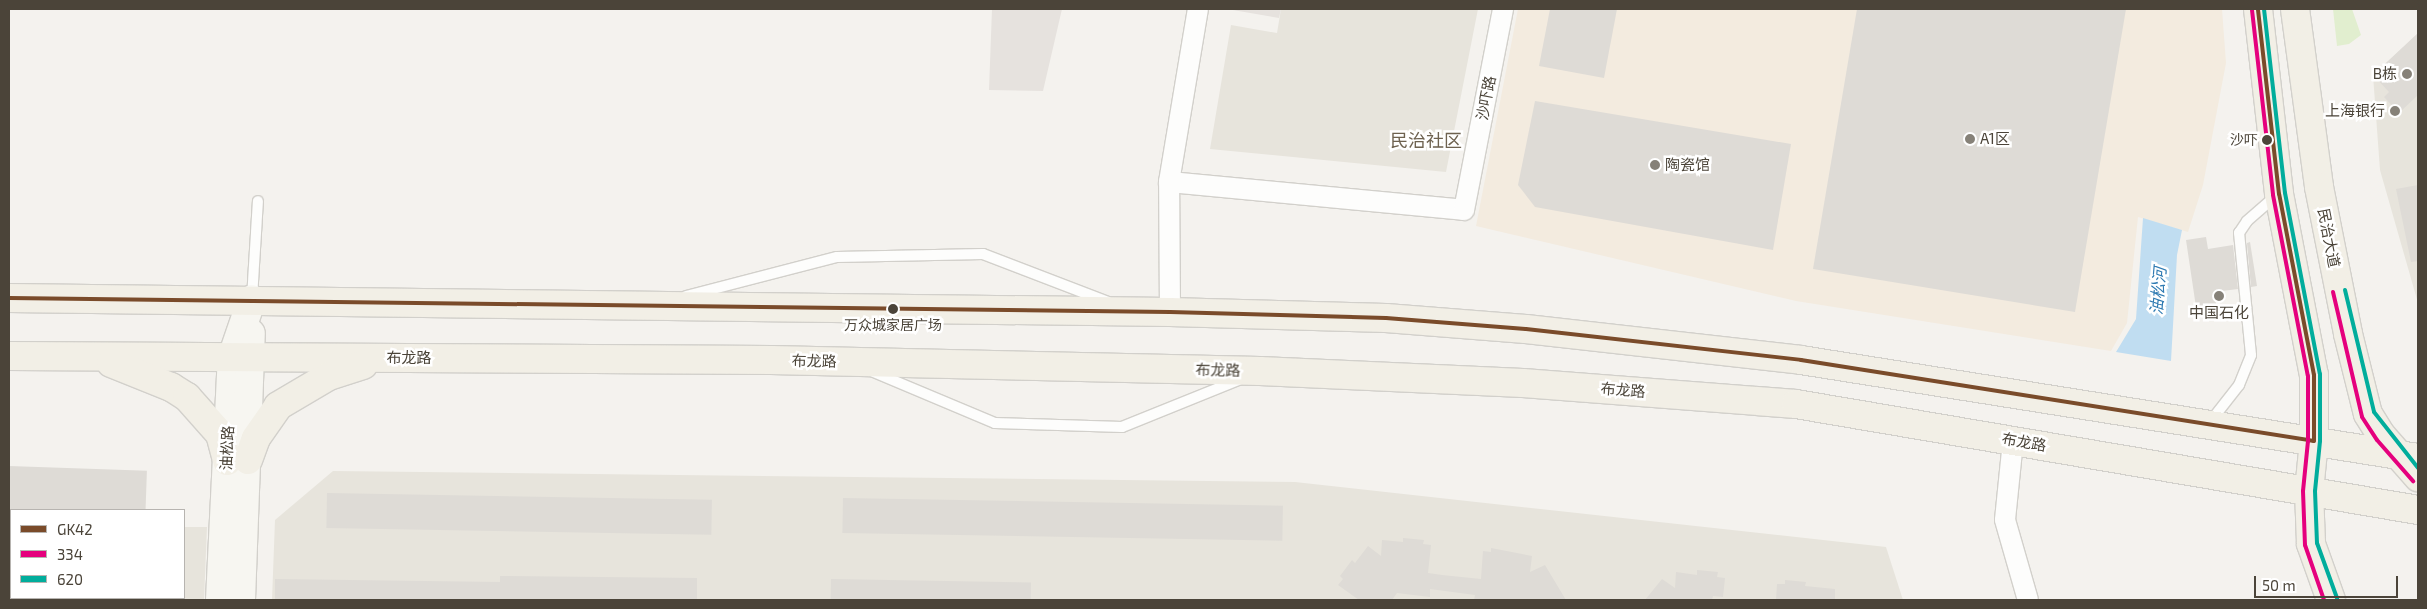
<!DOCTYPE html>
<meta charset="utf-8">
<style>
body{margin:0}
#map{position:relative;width:2427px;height:609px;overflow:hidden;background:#f4f2ee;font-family:"Exo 2","Noto Sans SC",sans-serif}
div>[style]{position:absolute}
.residential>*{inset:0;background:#e7e4dc}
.commercial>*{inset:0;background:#f3ebdf}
.industrial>*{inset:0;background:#e6e2de}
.green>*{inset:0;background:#e1eecf}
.water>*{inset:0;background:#c0ddf1}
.building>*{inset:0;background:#dedbd6;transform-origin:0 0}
.roads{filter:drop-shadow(1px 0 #d2d0cb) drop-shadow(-1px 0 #d2d0cb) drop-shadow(0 1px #d2d0cb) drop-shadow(0 -1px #d2d0cb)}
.service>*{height:10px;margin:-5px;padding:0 5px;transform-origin:5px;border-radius:5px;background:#fdfdfc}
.minor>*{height:20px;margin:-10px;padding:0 10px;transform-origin:10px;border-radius:10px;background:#fdfdfc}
.secondary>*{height:28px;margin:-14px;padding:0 14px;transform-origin:14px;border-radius:14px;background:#f7f6f1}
.primary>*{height:28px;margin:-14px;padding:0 14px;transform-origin:14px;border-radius:14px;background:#f2efe6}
.bus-1>*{height:4px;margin:-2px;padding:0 2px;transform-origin:2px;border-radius:2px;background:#7a4b2a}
.bus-2>*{height:4px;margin:-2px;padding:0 2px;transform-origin:2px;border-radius:2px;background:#e5007d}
.bus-3>*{height:4px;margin:-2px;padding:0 2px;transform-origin:2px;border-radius:2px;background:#01ad9c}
.dots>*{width:14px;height:14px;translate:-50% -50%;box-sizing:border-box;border:2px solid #fff;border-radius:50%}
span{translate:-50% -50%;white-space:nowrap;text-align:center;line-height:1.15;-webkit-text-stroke:5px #fff;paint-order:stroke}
.bus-label{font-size:14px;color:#4b4439}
.right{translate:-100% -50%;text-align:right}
.poi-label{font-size:15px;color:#4b4439}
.left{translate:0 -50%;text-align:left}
.street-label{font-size:15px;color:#4b4439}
.water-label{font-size:16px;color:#2e7ab2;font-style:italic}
.quarter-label{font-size:18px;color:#6e6250}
.frame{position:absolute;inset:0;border:10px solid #4b4439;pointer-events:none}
.legend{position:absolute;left:10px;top:509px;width:175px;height:90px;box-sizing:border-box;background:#fff;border:1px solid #b7b4b0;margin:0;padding:6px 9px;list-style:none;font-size:15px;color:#4b4439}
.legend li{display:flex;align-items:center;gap:10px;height:25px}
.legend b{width:25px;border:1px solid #b7b4b0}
.scale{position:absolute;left:2254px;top:576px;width:144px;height:22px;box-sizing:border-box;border:2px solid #4b4439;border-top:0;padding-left:6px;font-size:15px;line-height:18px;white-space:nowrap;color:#4b4439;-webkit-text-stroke:4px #fff;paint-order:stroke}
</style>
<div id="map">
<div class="residential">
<div style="clip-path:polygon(1281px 9px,1478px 9px,1446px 172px,1210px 149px,1231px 25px,1277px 33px)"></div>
<div style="clip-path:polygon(2418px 34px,2418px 303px,2380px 170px,2373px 75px)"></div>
<div style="clip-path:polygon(333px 471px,1295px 482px,1886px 547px,1903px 600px,272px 600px,275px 520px)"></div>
<div style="clip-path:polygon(184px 527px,207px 527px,204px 600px,9px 600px,9px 528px,11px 598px,184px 598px)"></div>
</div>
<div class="commercial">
<div style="clip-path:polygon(1518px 9px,2222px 9px,2226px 63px,2203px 185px,2188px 232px,2138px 217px,2127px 323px,2111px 351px,1796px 301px,1476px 226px)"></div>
</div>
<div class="industrial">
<div style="clip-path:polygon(992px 9px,1062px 9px,1043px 91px,989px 90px)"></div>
<div style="clip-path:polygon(1227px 9px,1281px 9px,1279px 18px)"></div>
</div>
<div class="green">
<div style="clip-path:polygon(2333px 9px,2352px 9px,2361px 35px,2349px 44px,2337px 46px)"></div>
</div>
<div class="water">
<div style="clip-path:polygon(2143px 218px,2182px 230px,2177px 255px,2171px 361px,2116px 352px,2136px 319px)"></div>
</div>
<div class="building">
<div style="clip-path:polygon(1550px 9px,1617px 9px,1604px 78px,1539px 66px)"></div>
<div style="clip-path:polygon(1857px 9px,2126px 9px,2075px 312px,1813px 269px)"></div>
<div style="clip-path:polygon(2418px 33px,2418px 95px,2399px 113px,2384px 97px,2389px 92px,2373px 75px)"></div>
<div style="clip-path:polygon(1535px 101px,1791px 144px,1773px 250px,1535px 207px,1518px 185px)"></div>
<div style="clip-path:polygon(2418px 185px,2418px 261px,2411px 262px,2396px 189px)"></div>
<div style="clip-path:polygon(2206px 237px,2208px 249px,2233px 245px,2238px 289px,2214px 292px,2216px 304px,2196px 307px,2186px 240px)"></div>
<div style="clip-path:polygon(2250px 242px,2257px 286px,2251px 287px,2247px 243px)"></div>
<div style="left:9px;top:466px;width:138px;height:43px;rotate:2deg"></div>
<div style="left:327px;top:493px;width:385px;height:35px;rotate:1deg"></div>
<div style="left:843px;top:498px;width:440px;height:35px;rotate:1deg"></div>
<div style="clip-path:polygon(1403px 538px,1424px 540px,1423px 544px,1431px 545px,1428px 573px,1442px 575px,1481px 579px,1483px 551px,1491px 552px,1491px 548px,1532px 556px,1530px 572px,1545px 565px,1566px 600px,1474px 600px,1475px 595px,1430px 589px,1430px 597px,1397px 593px,1392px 600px,1359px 600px,1338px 585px,1343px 579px,1340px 576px,1352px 560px,1355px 563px,1368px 546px,1381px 556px,1382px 540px,1403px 542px)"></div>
<div style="clip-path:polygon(1697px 570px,1718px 572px,1717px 577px,1725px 578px,1723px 597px,1713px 596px,1712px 600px,1645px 600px,1662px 579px,1675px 588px,1676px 572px,1697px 575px)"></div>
<div style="clip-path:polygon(500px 576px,697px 578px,697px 600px,275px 600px,275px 579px,500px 582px)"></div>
<div style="left:831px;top:579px;width:200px;height:21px;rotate:1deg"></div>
<div style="clip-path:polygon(1785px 580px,1806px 582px,1805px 586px,1835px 589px,1835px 600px,1776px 600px,1777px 584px,1785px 584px)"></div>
</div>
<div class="roads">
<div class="service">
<div style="left:686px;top:296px;width:156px;rotate:-14.5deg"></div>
<div style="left:837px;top:257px;width:146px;rotate:-1.2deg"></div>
<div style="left:983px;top:254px;width:134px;rotate:21deg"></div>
<div style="left:252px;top:298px;width:97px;rotate:-86.5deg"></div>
<div style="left:871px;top:371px;width:134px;rotate:22.8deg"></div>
<div style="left:995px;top:423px;width:127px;rotate:1.8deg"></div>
<div style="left:1122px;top:427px;width:128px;rotate:-22deg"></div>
<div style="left:2210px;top:422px;width:47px;rotate:-51.9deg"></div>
<div style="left:2239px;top:385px;width:32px;rotate:-68deg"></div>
<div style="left:2251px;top:355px;width:123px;rotate:-95.6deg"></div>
<div style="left:2239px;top:233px;width:14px;rotate:-56deg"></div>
<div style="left:2247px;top:221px;width:38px;rotate:-41deg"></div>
</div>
<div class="minor">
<div style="left:1169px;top:182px;width:296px;rotate:5.4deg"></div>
<div style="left:1464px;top:210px;width:205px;rotate:-79deg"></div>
<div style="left:1170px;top:312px;width:130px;rotate:-90.4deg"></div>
<div style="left:1169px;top:182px;width:175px;rotate:-80.5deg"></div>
<div style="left:2013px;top:441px;width:79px;rotate:95.8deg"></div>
<div style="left:2005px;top:520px;width:83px;rotate:74deg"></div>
</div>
<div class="secondary">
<div style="left:220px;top:600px;width:243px;rotate:-87.2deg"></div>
<div style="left:232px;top:357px;width:61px;rotate:-71deg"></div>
<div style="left:241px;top:600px;width:267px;rotate:-87.9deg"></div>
</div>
<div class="primary">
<div style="left:2258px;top:9px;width:186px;rotate:83.5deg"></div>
<div style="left:2279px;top:194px;width:184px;rotate:79.1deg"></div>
<div style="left:2314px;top:375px;width:66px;rotate:90deg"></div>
<div style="left:2314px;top:441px;width:50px;rotate:95.7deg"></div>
<div style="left:2309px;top:491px;width:53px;rotate:87.8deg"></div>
<div style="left:2311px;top:544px;width:59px;rotate:70.3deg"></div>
<div style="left:2295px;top:9px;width:180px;rotate:82.3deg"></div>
<div style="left:2319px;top:187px;width:150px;rotate:78.8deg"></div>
<div style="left:2348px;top:334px;width:82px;rotate:76deg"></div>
<div style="left:2368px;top:414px;width:26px;rotate:58deg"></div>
<div style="left:2382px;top:436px;width:55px;rotate:48.7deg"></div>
<div style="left:9px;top:298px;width:1161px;rotate:0.69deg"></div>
<div style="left:1170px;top:312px;width:216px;rotate:1.6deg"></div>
<div style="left:1386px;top:318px;width:140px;rotate:4.5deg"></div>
<div style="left:1526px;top:329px;width:277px;rotate:6.4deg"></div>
<div style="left:1801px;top:360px;width:625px;rotate:9.03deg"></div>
<div style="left:9px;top:356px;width:762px;rotate:0.3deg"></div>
<div style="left:771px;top:360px;width:489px;rotate:1.3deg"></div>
<div style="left:1260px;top:371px;width:263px;rotate:2.6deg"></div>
<div style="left:1523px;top:383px;width:274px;rotate:4.4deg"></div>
<div style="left:1796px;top:404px;width:631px;rotate:9.67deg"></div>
<div style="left:111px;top:363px;width:65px;rotate:21.8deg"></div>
<div style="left:171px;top:387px;width:19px;rotate:32deg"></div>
<div style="left:187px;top:397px;width:50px;rotate:48.3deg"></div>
<div style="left:220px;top:434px;width:28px;rotate:75deg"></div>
<div style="left:248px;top:460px;width:23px;rotate:-70deg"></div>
<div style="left:256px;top:438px;width:39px;rotate:-55deg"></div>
<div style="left:278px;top:406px;width:59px;rotate:-30.5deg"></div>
<div style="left:329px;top:376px;width:36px;rotate:-18deg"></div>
</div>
</div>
<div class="bus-1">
<div style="left:9px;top:298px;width:1161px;rotate:0.69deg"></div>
<div style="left:1170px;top:312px;width:216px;rotate:1.6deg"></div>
<div style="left:1386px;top:318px;width:140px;rotate:4.5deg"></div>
<div style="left:1526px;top:329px;width:277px;rotate:6.4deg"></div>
<div style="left:1801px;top:360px;width:519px;rotate:8.97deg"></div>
<div style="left:2314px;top:441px;width:66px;rotate:-90deg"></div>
<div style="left:2314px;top:375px;width:184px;rotate:-100.9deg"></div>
<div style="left:2279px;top:194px;width:186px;rotate:-96.5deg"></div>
</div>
<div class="bus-2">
<div style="left:2252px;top:10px;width:186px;rotate:83.5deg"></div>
<div style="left:2273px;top:195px;width:184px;rotate:79.1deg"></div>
<div style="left:2308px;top:376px;width:65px;rotate:90deg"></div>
<div style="left:2308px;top:441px;width:50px;rotate:95.7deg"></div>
<div style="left:2303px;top:491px;width:54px;rotate:87.9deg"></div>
<div style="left:2305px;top:545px;width:58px;rotate:70.9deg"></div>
<div style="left:2333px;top:292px;width:128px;rotate:76.9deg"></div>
<div style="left:2362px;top:417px;width:27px;rotate:57deg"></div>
<div style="left:2377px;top:440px;width:55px;rotate:48.7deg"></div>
</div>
<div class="bus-3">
<div style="left:2264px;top:9px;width:185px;rotate:83.5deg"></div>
<div style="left:2285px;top:193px;width:184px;rotate:79.1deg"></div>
<div style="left:2320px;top:374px;width:67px;rotate:90deg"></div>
<div style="left:2320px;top:441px;width:50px;rotate:95.7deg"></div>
<div style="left:2315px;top:491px;width:52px;rotate:87.8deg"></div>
<div style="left:2317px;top:543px;width:59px;rotate:70deg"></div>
<div style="left:2345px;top:290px;width:125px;rotate:76.6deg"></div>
<div style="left:2374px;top:412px;width:71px;rotate:51.8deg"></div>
</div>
<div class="dots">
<div style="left:2407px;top:74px;background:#868178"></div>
<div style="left:2395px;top:111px;background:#868178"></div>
<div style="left:1970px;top:139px;background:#868178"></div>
<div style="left:2267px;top:140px;background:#4b4439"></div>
<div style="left:1655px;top:165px;background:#868178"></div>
<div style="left:2219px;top:296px;background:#868178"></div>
<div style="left:893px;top:309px;background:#4b4439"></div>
</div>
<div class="bus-label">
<span class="right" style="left:2258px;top:140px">沙吓</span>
<span style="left:893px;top:325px">万众城家居广场</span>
</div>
<div class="poi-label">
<span class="right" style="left:2397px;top:74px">B栋</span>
<span class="right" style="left:2385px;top:111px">上海银行</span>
<span class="left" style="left:1980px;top:139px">A1区</span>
<span class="left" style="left:1665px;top:165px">陶瓷馆</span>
<span style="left:2219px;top:313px">中国石化</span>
</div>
<div class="street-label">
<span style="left:1486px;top:98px;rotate:-79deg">沙吓路</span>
<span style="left:2329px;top:238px;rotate:79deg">民治大道</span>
<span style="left:409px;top:358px">布龙路</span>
<span style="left:814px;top:361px;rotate:1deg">布龙路</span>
<span style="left:1218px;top:370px;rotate:1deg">布龙路</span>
<span style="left:1623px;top:390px;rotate:4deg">布龙路</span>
<span style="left:2024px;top:442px;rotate:10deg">布龙路</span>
<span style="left:227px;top:448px;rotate:-87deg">油松路</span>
</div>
<div class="water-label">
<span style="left:2158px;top:291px;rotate:-85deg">油松河</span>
</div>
<div class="quarter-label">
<span style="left:1426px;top:140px">民治社区</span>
</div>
<div class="frame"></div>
<ul class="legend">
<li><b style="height:6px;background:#7a4b2a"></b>GK42</li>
<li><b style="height:6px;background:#e5007d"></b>334</li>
<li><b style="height:6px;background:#01ad9c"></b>620</li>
</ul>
<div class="scale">50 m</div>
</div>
